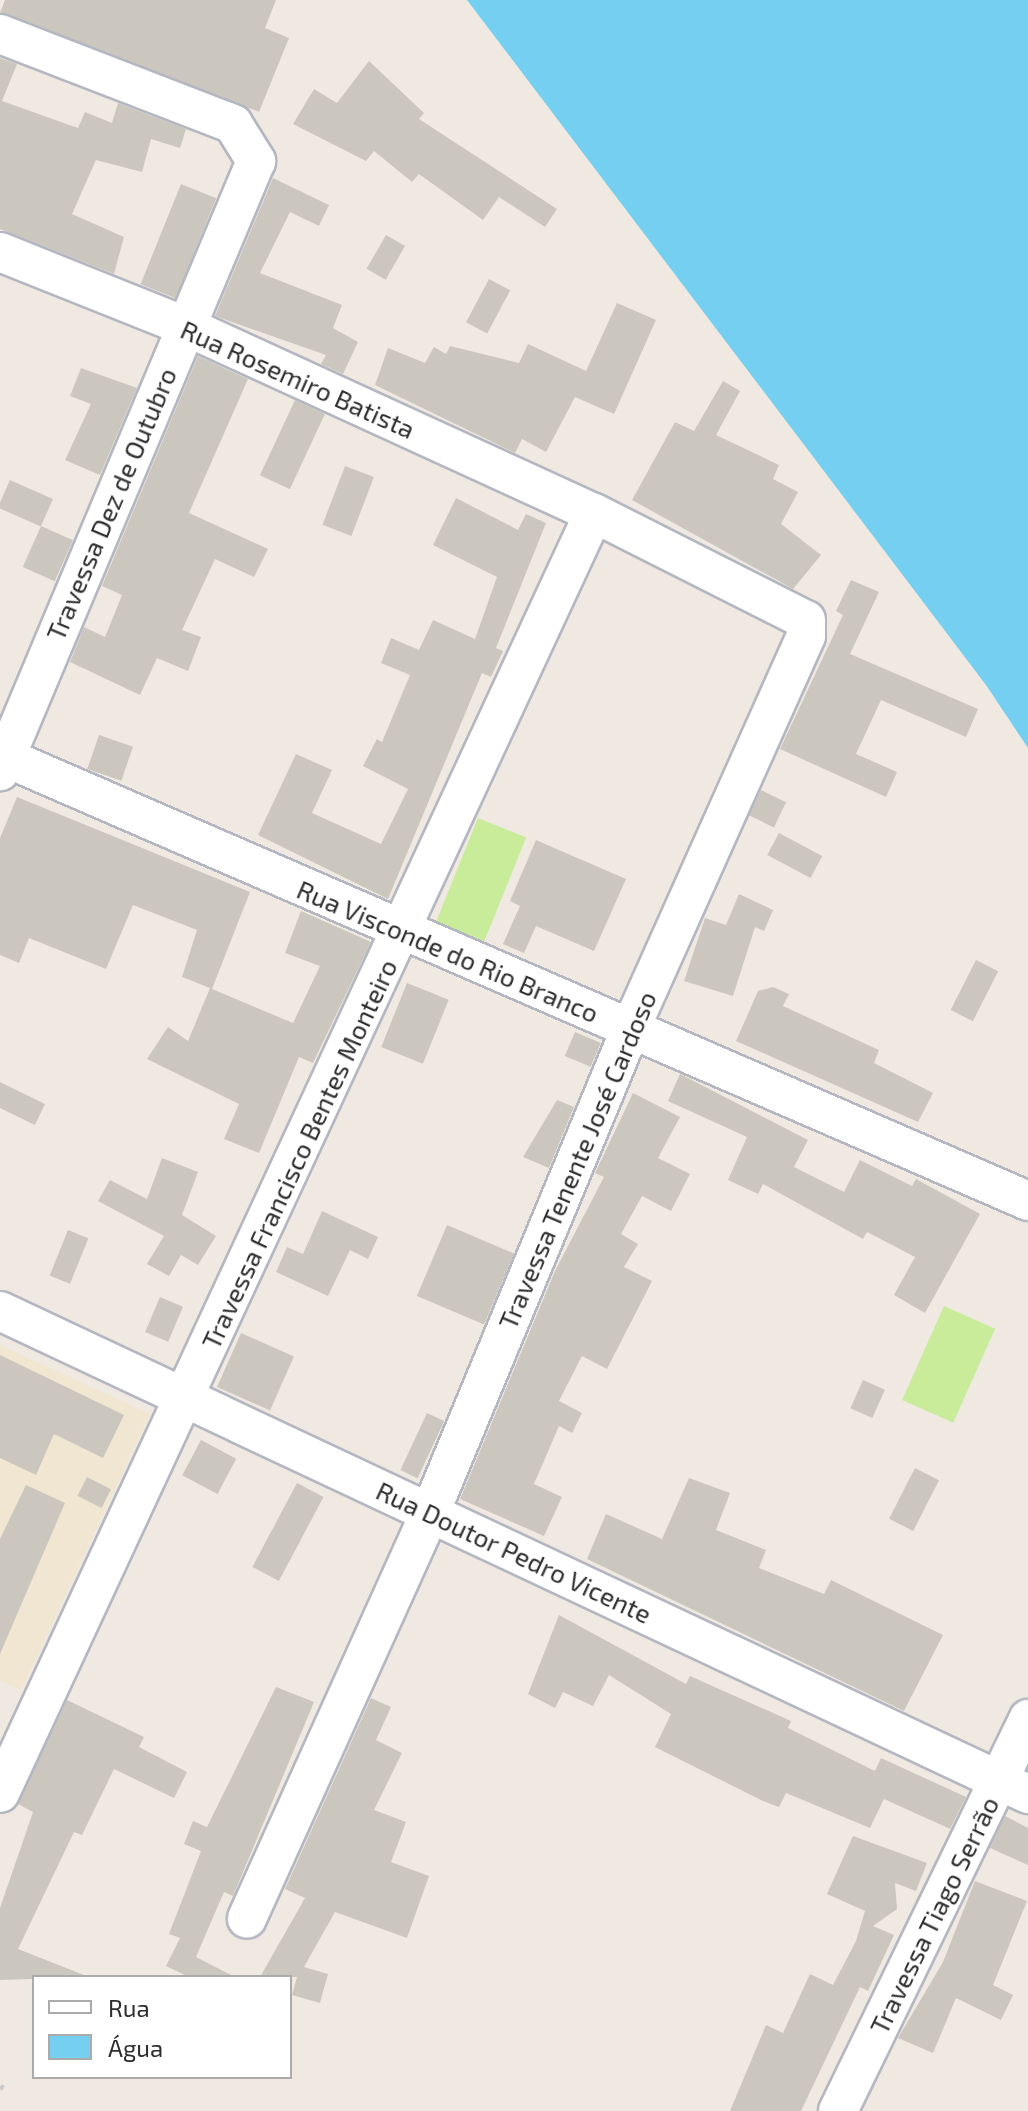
<!DOCTYPE html>
<meta charset="utf-8">
<style>
body{margin:0}
#map{position:relative;width:1028px;height:2111px;overflow:hidden;background:#efe9e1;font-family:"Exo 2",sans-serif}
div>[style]{position:absolute}
.education>*{inset:0;background:#f0e6d1}
.pitch>*{inset:0;background:#c9ec9a;transform-origin:0 0}
.water>*{inset:0;background:#75cff0}
.building>*{inset:0;background:#cbc7bf;transform-origin:0 0}
.path>*{height:5px;margin-top:-2.5px;transform-origin:0;background:repeating-linear-gradient(90deg,#c9c9c9 0 6px,transparent 0 10px)}
.roads{filter:drop-shadow(2px 0 #b4b7c1) drop-shadow(-2px 0 #b4b7c1) drop-shadow(0 2px #b4b7c1) drop-shadow(0 -2px #b4b7c1)}
.minor>*{height:38px;margin:-19px;padding:0 19px;transform-origin:19px;border-radius:19px;background:#fff}
span{translate:-50% -50%;white-space:nowrap;text-align:center;line-height:1.15;-webkit-text-stroke:6px #fff;paint-order:stroke}
.street-label{font-size:26px;color:#2e2e2e}
.legend{position:absolute;left:32px;top:1975px;width:260px;height:104px;box-sizing:border-box;background:#fff;border:2px solid #ababab;margin:0;padding:10px 14px;list-style:none;font-size:24px;color:#2e2e2e}
.legend li{display:flex;align-items:center;gap:16px;height:40px}
.legend b{width:40px;border:2px solid #ababab}
</style>
<div id="map">
<div class="education">
<div style="clip-path:polygon(0 1345px,150px 1414px,21px 1690px,0 1681px)"></div>
</div>
<div class="pitch">
<div style="left:478px;top:818px;width:52px;height:112px;rotate:22deg"></div>
<div style="left:944px;top:1306px;width:56px;height:103px;rotate:24deg"></div>
</div>
<div class="water">
<div style="clip-path:polygon(467px 0,1028px 0,1028px 748px,986px 685px)"></div>
</div>
<div class="building">
<div style="clip-path:polygon(5px 0,276px 0,265px 28px,289px 38px,259px 112px,0 13px)"></div>
<div style="clip-path:polygon(0 58px,17px 64px,2px 101px,78px 128px,85px 112px,112px 123px,118px 103px,186px 129px,180px 148px,151px 139px,142px 172px,96px 160px,72px 214px,124px 237px,114px 274px,0 229px)"></div>
<div style="clip-path:polygon(369px 61px,424px 113px,419px 119px,557px 209px,545px 227px,499px 197px,483px 220px,419px 174px,412px 182px,374px 151px,366px 161px,293px 124px,314px 89px,337px 103px)"></div>
<div style="clip-path:polygon(273px 178px,329px 205px,319px 226px,290px 212px,260px 273px,342px 305px,333px 328px,358px 342px,343px 374px,321px 364px,326px 355px,215px 316px)"></div>
<div style="left:181px;top:184px;width:38px;height:108px;rotate:22deg"></div>
<div style="left:386px;top:235px;width:22px;height:39px;rotate:30deg"></div>
<div style="left:489px;top:279px;width:24px;height:49px;rotate:28deg"></div>
<div style="clip-path:polygon(617px 303px,656px 320px,614px 414px,575px 397px,546px 452px,522px 439px,515px 453px,375px 385px,388px 348px,425px 363px,434px 347px,446px 354px,450px 346px,519px 363px,528px 344px,586px 371px)"></div>
<div style="clip-path:polygon(198px 356px,248px 379px,189px 513px,268px 549px,254px 577px,215px 559px,182px 630px,201px 637px,188px 671px,157px 658px,140px 695px,70px 662px,84px 627px,105px 637px,122px 595px,102px 586px)"></div>
<div style="clip-path:polygon(81px 368px,137px 388px,100px 475px,65px 460px,91px 404px,70px 396px)"></div>
<div style="clip-path:polygon(723px 381px,740px 391px,716px 435px,779px 465px,773px 479px,798px 492px,781px 524px,821px 555px,793px 589px,632px 500px,675px 422px,694px 431px)"></div>
<div style="left:295px;top:400px;width:33px;height:83px;rotate:25deg"></div>
<div style="left:345px;top:466px;width:31px;height:63px;rotate:21deg"></div>
<div style="left:10px;top:480px;width:47px;height:30px;rotate:24deg"></div>
<div style="clip-path:polygon(456px 498px,518px 530px,526px 514px,546px 523px,496px 648px,503px 651px,491px 677px,482px 673px,388px 899px,258px 835px,296px 754px,332px 770px,312px 813px,381px 844px,408px 789px,363px 766px,377px 739px,382px 742px,410px 675px,381px 663px,391px 638px,419px 650px,433px 620px,475px 639px,497px 577px,433px 545px)"></div>
<div style="left:41px;top:526px;width:35px;height:45px;rotate:24deg"></div>
<div style="clip-path:polygon(851px 580px,879px 592px,850px 654px,978px 709px,966px 737px,881px 700px,856px 754px,897px 772px,886px 797px,780px 749px,843px 615px,836px 611px)"></div>
<div style="left:99px;top:735px;width:36px;height:36px;rotate:19deg"></div>
<div style="left:761px;top:790px;width:28px;height:28px;rotate:26deg"></div>
<div style="clip-path:polygon(17px 797px,250px 892px,212px 989px,293px 1023px,320px 966px,285px 953px,301px 911px,371px 942px,313px 1063px,299px 1057px,259px 1153px,224px 1139px,239px 1104px,147px 1059px,168px 1027px,188px 1041px,210px 988px,182px 977px,197px 930px,133px 905px,106px 969px,29px 938px,19px 963px,0 955px,0 838px)"></div>
<div style="left:779px;top:833px;width:49px;height:25px;rotate:28deg"></div>
<div style="clip-path:polygon(536px 840px,626px 879px,594px 951px,536px 926px,524px 953px,503px 944px,520px 906px,510px 901px)"></div>
<div style="clip-path:polygon(739px 894px,773px 910px,764px 931px,755px 927px,733px 996px,684px 981px,705px 918px,726px 925px)"></div>
<div style="left:976px;top:960px;width:25px;height:56px;rotate:27deg"></div>
<div style="left:407px;top:983px;width:45px;height:69px;rotate:22deg"></div>
<div style="clip-path:polygon(773px 987px,789px 994px,783px 1006px,879px 1050px,874px 1063px,933px 1093px,918px 1122px,736px 1041px,758px 991px)"></div>
<div style="left:575px;top:1032px;width:28px;height:26px;rotate:23deg"></div>
<div style="clip-path:polygon(680px 1074px,808px 1140px,794px 1167px,844px 1192px,860px 1160px,912px 1186px,916px 1179px,980px 1214px,925px 1313px,894px 1295px,915px 1257px,867px 1232px,863px 1239px,763px 1184px,758px 1194px,728px 1180px,747px 1137px,668px 1101px)"></div>
<div style="clip-path:polygon(0 1082px,45px 1104px,35px 1125px,0 1108px)"></div>
<div style="clip-path:polygon(633px 1093px,680px 1117px,658px 1158px,690px 1174px,671px 1211px,642px 1196px,621px 1234px,638px 1244px,624px 1267px,652px 1281px,607px 1369px,582px 1356px,559px 1401px,582px 1413px,572px 1433px,559px 1426px,534px 1484px,562px 1497px,544px 1536px,460px 1499px,555px 1271px,604px 1177px,595px 1173px)"></div>
<div style="clip-path:polygon(557px 1100px,574px 1107px,549px 1168px,523px 1157px)"></div>
<div style="clip-path:polygon(162px 1158px,198px 1172px,182px 1215px,216px 1236px,198px 1265px,181px 1255px,169px 1276px,147px 1264px,164px 1236px,98px 1201px,110px 1180px,147px 1199px)"></div>
<div style="clip-path:polygon(322px 1211px,378px 1237px,368px 1259px,350px 1250px,328px 1296px,276px 1272px,287px 1247px,303px 1254px)"></div>
<div style="left:447px;top:1225px;width:73px;height:77px;rotate:23deg"></div>
<div style="left:68px;top:1230px;width:22px;height:49px;rotate:22deg"></div>
<div style="left:160px;top:1297px;width:25px;height:38px;rotate:23deg"></div>
<div style="left:241px;top:1333px;width:58px;height:59px;rotate:24deg"></div>
<div style="clip-path:polygon(0 1355px,124px 1415px,103px 1458px,54px 1434px,36px 1475px,0 1458px)"></div>
<div style="left:863px;top:1380px;width:24px;height:31px;rotate:24deg"></div>
<div style="left:427px;top:1413px;width:19px;height:63px;rotate:25deg"></div>
<div style="left:201px;top:1440px;width:40px;height:40px;rotate:28deg"></div>
<div style="left:915px;top:1468px;width:27px;height:57px;rotate:27deg"></div>
<div style="left:87px;top:1477px;width:27px;height:21px;rotate:27deg"></div>
<div style="clip-path:polygon(689px 1478px,730px 1493px,716px 1530px,766px 1550px,759px 1568px,824px 1594px,831px 1580px,943px 1635px,904px 1711px,587px 1559px,606px 1514px,662px 1539px)"></div>
<div style="left:297px;top:1483px;width:30px;height:95px;rotate:28deg"></div>
<div style="clip-path:polygon(26px 1485px,65px 1503px,0 1654px,0 1539px)"></div>
<div style="clip-path:polygon(559px 1615px,686px 1684px,690px 1676px,791px 1721px,788px 1728px,875px 1771px,881px 1758px,966px 1797px,950px 1829px,884px 1799px,870px 1828px,786px 1793px,779px 1807px,763px 1801px,655px 1747px,671px 1714px,609px 1675px,593px 1706px,563px 1692px,555px 1708px,528px 1694px)"></div>
<div style="clip-path:polygon(276px 1687px,314px 1702px,233px 1896px,224px 1892px,196px 1957px,235px 1977px,189px 1977px,166px 1966px,180px 1938px,169px 1934px,201px 1851px,184px 1844px,193px 1821px,207px 1827px)"></div>
<div style="clip-path:polygon(371px 1698px,391px 1707px,376px 1740px,402px 1753px,374px 1810px,406px 1822px,391px 1862px,429px 1876px,407px 1938px,335px 1912px,304px 1967px,328px 1974px,320px 2003px,292px 1995px,297px 1977px,260px 1977px,305px 1898px,285px 1889px)"></div>
<div style="clip-path:polygon(67px 1700px,144px 1737px,139px 1747px,187px 1772px,174px 1798px,114px 1769px,82px 1835px,74px 1832px,18px 1949px,89px 1977px,0 1980px,0 1908px,33px 1812px,18px 1804px)"></div>
<div style="clip-path:polygon(1005px 1816px,1028px 1828px,1028px 1865px,990px 1848px)"></div>
<div style="clip-path:polygon(853px 1836px,927px 1863px,916px 1891px,895px 1883px,897px 1909px,873px 1926px,894px 1935px,868px 1991px,860px 1987px,801px 2111px,730px 2111px,766px 2025px,783px 2033px,810px 1974px,833px 1985px,856px 1941px,865px 1911px,827px 1894px)"></div>
<div style="clip-path:polygon(975px 1881px,1027px 1901px,993px 1985px,1013px 1995px,1001px 2020px,956px 1998px,933px 2053px,898px 2038px,943px 1962px)"></div>
</div>
<div class="path">
<div style="left:0;top:2086px;width:4px;rotate:27deg"></div>
</div>
<div class="roads">
<div class="minor">
<div style="left:0;top:34px;width:250px;rotate:21.1deg"></div>
<div style="left:233px;top:124px;width:44px;rotate:58.1deg"></div>
<div style="left:256px;top:161px;width:662px;rotate:112.77deg"></div>
<div style="left:0;top:252px;width:199px;rotate:21.8deg"></div>
<div style="left:185px;top:326px;width:450px;rotate:24.6deg"></div>
<div style="left:594px;top:513px;width:237px;rotate:26.8deg"></div>
<div style="left:806px;top:620px;width:16px;rotate:90deg"></div>
<div style="left:806px;top:636px;width:429px;rotate:114.1deg"></div>
<div style="left:631px;top:1028px;width:525px;rotate:112.51deg"></div>
<div style="left:430px;top:1513px;width:445px;rotate:114.3deg"></div>
<div style="left:0;top:755px;width:1121px;rotate:23.45deg"></div>
<div style="left:0;top:1311px;width:1136px;rotate:25.17deg"></div>
<div style="left:0;top:1793px;width:1411px;rotate:-65.11deg"></div>
<div style="left:838px;top:2111px;width:436px;rotate:-64.1deg"></div>
</div>
</div>
<div class="street-label">
<span style="left:298px;top:379px;rotate:24deg">Rua Rosemiro Batista</span>
<span style="left:111px;top:504px;rotate:-67deg">Travessa Dez de Outubro</span>
<span style="left:448px;top:951px;rotate:23deg">Rua Visconde do Rio Branco</span>
<span style="left:299px;top:1154px;rotate:-65deg">Travessa Francisco Bentes Monteiro</span>
<span style="left:577px;top:1160px;rotate:-67deg">Travessa Tenente José Cardoso</span>
<span style="left:514px;top:1552px;rotate:25deg">Rua Doutor Pedro Vicente</span>
<span style="left:934px;top:1915px;rotate:-64deg">Travessa Tiago Serrão</span>
</div>
<ul class="legend">
<li><b style="height:10px;background:#fff"></b>Rua</li>
<li><b style="height:22px;background:#75cff0"></b>Água</li>
</ul>
</div>
